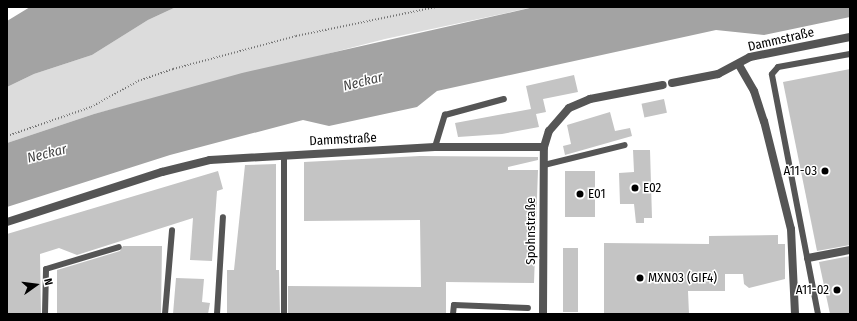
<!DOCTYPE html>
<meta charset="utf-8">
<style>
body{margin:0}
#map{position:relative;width:857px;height:321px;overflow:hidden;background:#fff;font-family:"Fira Sans Condensed",sans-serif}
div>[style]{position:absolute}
.green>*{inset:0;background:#dcdcdc}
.water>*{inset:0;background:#a3a3a3}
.building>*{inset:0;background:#c4c4c4;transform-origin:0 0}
.path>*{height:2px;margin-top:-1px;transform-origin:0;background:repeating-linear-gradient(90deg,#777 0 1px,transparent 0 3px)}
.service>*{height:6px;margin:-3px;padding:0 3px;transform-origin:3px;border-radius:3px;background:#555}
.minor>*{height:8px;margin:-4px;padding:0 4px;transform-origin:4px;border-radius:4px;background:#555}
.dots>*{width:11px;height:11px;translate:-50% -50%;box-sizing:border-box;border:2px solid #fff;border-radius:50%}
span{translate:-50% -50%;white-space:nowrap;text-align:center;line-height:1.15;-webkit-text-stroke:3px #fff;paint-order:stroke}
.street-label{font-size:13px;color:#000}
.poi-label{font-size:13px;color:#000}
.right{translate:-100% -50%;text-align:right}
.left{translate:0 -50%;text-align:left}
.water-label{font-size:14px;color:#444;font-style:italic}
.frame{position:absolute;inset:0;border:8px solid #000;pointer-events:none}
.north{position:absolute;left:16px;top:265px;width:40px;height:40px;-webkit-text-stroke:3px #fff;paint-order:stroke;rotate:76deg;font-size:11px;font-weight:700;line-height:16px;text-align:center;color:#000}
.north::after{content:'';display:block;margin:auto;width:14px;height:18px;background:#000;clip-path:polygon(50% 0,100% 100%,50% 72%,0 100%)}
</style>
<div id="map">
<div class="green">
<div style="clip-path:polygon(176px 7px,534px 7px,385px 39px,94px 114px,7px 143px,7px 87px,34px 74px,92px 55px,148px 20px)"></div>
</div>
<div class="water">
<div style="clip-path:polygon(30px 7px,176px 7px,148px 20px,92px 55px,34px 74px,7px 87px,7px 21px)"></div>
<div style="clip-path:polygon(534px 7px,850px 7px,850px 17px,764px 35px,716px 30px,437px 91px,417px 107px,329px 126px,303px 120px,170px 155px,7px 207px,7px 143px,94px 114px,242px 73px)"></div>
</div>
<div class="building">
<div style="clip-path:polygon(850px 69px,850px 245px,817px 251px,783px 82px)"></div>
<div style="clip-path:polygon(574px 75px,578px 92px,543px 99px,546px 112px,536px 114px,539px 127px,502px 134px,458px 137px,455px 123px,531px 109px,526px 86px)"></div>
<div style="left:664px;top:99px;width:14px;height:23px;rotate:78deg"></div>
<div style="clip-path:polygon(610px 112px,615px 131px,630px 128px,632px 136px,565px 155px,563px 146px,571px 144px,567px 125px)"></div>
<div style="clip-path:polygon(633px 150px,650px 150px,652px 218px,644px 218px,644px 223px,636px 223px,634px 204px,620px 204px,619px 173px,634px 172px)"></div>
<div style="clip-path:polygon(420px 156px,538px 157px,538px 160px,508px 167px,508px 170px,538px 170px,534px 283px,446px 282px,446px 314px,288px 314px,288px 286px,421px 287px,420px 220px,304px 221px,304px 162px)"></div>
<div style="clip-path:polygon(276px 164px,276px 270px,279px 270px,280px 314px,227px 314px,227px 270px,234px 270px,245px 165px)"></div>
<div style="clip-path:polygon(218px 171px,223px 189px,217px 191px,212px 261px,190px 260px,193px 218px,77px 255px,59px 248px,40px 254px,41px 314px,7px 314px,7px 234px)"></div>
<div style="left:565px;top:171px;width:30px;height:46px"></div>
<div style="clip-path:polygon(778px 235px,778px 244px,785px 244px,785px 279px,749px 288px,744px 284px,743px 274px,725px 274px,725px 291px,688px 291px,689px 314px,604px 314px,604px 243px,709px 244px,709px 236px)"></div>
<div style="clip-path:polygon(123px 246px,162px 246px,161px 314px,57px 314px,57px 270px,120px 251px)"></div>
<div style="left:563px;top:248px;width:15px;height:64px"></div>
<div style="clip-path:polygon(850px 256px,850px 314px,830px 314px,819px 262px)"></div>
<div style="clip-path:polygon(176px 278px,204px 279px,202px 302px,210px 303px,208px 314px,173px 314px)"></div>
</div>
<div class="path">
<div style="left:7px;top:136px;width:89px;rotate:-19deg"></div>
<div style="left:91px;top:107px;width:54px;rotate:-29deg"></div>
<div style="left:138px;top:81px;width:37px;rotate:-19deg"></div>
<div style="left:173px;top:69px;width:127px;rotate:-15deg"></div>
<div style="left:296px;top:36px;width:143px;rotate:-11.7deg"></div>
</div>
<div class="service">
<div style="left:435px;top:147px;width:34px;rotate:-73deg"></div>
<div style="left:445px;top:115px;width:61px;rotate:-15.2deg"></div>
<div style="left:544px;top:165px;width:83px;rotate:-13.9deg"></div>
<div style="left:45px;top:314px;width:45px;rotate:-88.7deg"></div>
<div style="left:46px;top:269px;width:76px;rotate:-16.8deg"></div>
<div style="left:165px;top:314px;width:84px;rotate:-85.2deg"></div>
<div style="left:217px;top:314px;width:97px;rotate:-86.5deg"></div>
<div style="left:284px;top:314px;width:159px;rotate:-90deg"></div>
<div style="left:453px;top:314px;width:9px;rotate:-84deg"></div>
<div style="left:454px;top:305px;width:74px;rotate:2.3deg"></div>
<div style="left:818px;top:314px;width:244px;rotate:-100.9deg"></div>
<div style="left:772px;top:74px;width:9px;rotate:-49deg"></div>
<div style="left:778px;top:67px;width:73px;rotate:-10.2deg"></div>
</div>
<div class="minor">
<div style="left:739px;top:65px;width:30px;rotate:60deg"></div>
<div style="left:754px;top:91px;width:32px;rotate:72deg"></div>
<div style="left:764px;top:121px;width:111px;rotate:76deg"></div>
<div style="left:791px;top:229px;width:85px;rotate:87.3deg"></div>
<div style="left:672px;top:83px;width:47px;rotate:-11.1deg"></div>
<div style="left:718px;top:74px;width:36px;rotate:-28deg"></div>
<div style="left:750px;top:57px;width:102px;rotate:-11.3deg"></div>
<div style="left:7px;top:222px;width:163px;rotate:-17.9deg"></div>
<div style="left:162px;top:172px;width:49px;rotate:-14deg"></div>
<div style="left:210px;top:160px;width:225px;rotate:-3.3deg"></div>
<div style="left:435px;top:147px;width:109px"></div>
<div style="left:808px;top:258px;width:43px;rotate:-10.8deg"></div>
<div style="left:543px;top:314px;width:167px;rotate:-89.7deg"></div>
<div style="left:544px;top:147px;width:17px;rotate:-73deg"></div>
<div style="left:549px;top:131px;width:30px;rotate:-49deg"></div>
<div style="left:569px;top:108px;width:23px;rotate:-23deg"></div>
<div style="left:590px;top:99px;width:74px;rotate:-10.9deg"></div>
</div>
<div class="dots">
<div style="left:825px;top:171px;background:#000"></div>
<div style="left:635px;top:188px;background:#000"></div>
<div style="left:580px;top:194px;background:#000"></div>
<div style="left:640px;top:278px;background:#000"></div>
<div style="left:837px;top:290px;background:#000"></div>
</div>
<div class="street-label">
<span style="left:781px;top:40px;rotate:-13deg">Dammstraße</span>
<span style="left:343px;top:140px;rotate:-3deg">Dammstraße</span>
<span style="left:531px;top:231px;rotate:-90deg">Spohnstraße</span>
</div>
<div class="poi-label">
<span class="right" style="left:817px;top:171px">A11-03</span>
<span class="left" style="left:643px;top:188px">E02</span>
<span class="left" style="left:588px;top:194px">E01</span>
<span class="left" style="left:648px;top:278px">MXN03 (GIF4)</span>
<span class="right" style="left:829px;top:290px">A11-02</span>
</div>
<div class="water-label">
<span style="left:363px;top:82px;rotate:-14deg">Neckar</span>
<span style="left:47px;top:154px;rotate:-14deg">Neckar</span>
</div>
<div class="frame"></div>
<div class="north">N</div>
</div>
